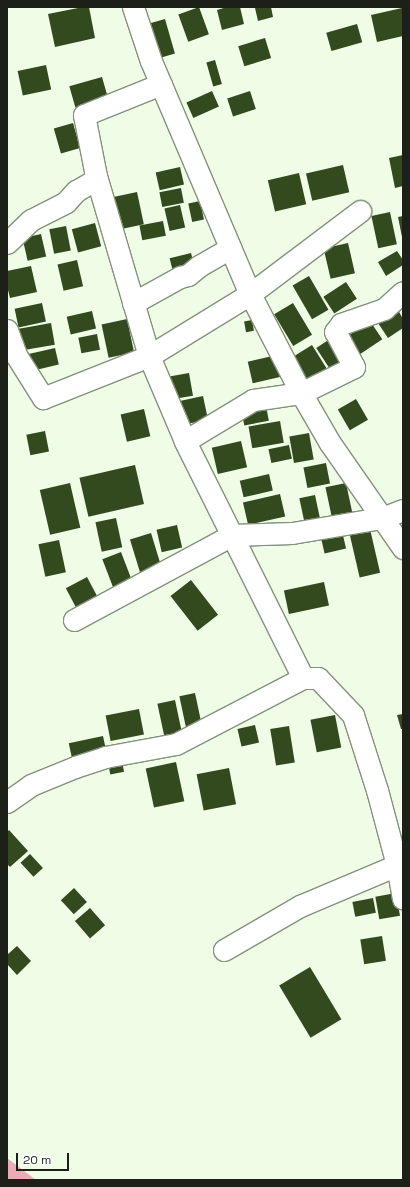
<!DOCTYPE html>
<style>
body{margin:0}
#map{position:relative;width:410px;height:1187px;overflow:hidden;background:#effde6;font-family:"Space Grotesk",sans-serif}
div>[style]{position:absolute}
.water>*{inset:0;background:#eaacb6}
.building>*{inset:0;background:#334a1f;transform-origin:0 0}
.roads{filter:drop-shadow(1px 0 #84917c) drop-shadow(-1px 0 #84917c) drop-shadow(0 1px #84917c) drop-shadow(0 -1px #84917c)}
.street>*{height:21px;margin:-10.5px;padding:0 10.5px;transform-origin:10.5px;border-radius:10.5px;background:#fff}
span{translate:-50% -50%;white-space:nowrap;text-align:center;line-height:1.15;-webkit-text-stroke:4px #fff;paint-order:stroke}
.frame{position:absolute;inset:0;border:8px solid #1c2018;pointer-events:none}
.scale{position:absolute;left:16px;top:1153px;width:53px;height:18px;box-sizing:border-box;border:2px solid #1c2018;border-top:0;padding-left:5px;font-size:12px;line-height:14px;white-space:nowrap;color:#1c2018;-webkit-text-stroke:3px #fff;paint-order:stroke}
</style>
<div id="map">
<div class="water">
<div style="clip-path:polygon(7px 1158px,36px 1180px,7px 1180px)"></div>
</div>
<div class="building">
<div style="clip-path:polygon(83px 7px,89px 7px,95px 38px,55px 47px,48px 14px)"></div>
<div style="left:199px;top:7px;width:29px;height:22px;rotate:70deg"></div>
<div style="clip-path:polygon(227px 7px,240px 7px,244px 24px,222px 30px,217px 10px)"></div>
<div style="clip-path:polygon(261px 7px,271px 7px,273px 17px,258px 21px,255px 8px)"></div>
<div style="clip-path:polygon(402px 8px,403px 36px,377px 42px,371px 15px)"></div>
<div style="left:165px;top:19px;width:36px;height:21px;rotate:74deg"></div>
<div style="left:357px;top:24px;width:19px;height:32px;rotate:74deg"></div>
<div style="left:265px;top:38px;width:21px;height:28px;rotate:73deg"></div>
<div style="left:215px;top:60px;width:25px;height:9px;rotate:74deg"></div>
<div style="left:46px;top:65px;width:25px;height:29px;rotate:78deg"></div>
<div style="left:102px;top:77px;width:22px;height:34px;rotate:74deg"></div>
<div style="left:212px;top:91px;width:17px;height:28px;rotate:66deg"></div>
<div style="left:250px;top:91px;width:19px;height:24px;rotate:72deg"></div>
<div style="left:73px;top:123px;width:26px;height:20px;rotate:74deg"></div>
<div style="clip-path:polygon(403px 155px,403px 186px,395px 188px,389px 158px)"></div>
<div style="left:343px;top:165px;width:28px;height:38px;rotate:77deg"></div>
<div style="left:180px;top:167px;width:18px;height:25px;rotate:77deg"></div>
<div style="left:299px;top:173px;width:32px;height:32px;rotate:77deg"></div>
<div style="left:181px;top:188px;width:15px;height:22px;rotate:79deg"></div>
<div style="left:137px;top:192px;width:33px;height:24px;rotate:78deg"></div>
<div style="left:200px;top:201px;width:19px;height:12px;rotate:78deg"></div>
<div style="left:180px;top:205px;width:23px;height:16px;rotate:77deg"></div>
<div style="left:390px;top:212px;width:33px;height:19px;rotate:78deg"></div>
<div style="clip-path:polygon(403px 216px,403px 237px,402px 237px,398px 217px)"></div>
<div style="left:163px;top:221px;width:15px;height:24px;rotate:79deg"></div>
<div style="left:95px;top:223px;width:24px;height:24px;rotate:75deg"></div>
<div style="left:66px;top:226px;width:25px;height:17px;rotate:79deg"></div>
<div style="left:41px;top:234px;width:23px;height:19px;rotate:77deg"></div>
<div style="left:348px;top:243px;width:31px;height:25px;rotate:77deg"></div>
<div style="clip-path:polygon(397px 251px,403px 260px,403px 265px,386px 276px,378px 262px)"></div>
<div style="left:191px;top:253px;width:16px;height:22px;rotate:76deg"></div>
<div style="left:77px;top:260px;width:27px;height:20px;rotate:77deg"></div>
<div style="clip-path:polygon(31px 266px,37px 292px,10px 298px,7px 286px,7px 271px)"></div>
<div style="left:309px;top:276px;width:39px;height:19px;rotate:60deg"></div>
<div style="left:346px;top:282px;width:20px;height:27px;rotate:57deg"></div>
<div style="left:42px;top:303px;width:19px;height:28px;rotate:78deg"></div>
<div style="left:293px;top:303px;width:37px;height:22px;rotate:59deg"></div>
<div style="clip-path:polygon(398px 310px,403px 319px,403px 328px,388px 338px,378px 323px)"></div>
<div style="left:92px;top:311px;width:18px;height:26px;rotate:77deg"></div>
<div style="left:127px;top:319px;width:34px;height:26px;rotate:78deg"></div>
<div style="left:252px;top:320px;width:11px;height:8px;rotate:80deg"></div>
<div style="left:370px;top:321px;width:22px;height:31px;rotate:56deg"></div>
<div style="left:51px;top:323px;width:22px;height:34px;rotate:80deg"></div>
<div style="left:97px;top:334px;width:16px;height:19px;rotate:79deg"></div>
<div style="left:333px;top:337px;width:27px;height:20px;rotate:57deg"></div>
<div style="left:312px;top:345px;width:31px;height:28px;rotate:58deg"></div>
<div style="left:55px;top:348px;width:17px;height:27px;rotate:77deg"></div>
<div style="left:277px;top:355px;width:22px;height:30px;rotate:77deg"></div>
<div style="left:189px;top:373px;width:23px;height:20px;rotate:80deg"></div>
<div style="left:203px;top:396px;width:24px;height:25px;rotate:78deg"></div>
<div style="left:356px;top:399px;width:24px;height:21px;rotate:60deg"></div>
<div style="left:266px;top:406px;width:15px;height:25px;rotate:79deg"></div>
<div style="left:144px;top:409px;width:28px;height:24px;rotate:77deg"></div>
<div style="left:280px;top:421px;width:22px;height:32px;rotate:80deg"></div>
<div style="left:45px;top:431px;width:21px;height:19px;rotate:79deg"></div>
<div style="left:309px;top:433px;width:27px;height:20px;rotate:80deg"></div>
<div style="left:241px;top:441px;width:27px;height:30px;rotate:77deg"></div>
<div style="left:289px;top:445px;width:14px;height:21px;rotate:78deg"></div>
<div style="left:326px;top:463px;width:21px;height:23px;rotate:79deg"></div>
<div style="left:135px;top:465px;width:40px;height:57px;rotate:77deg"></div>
<div style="left:269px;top:474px;width:17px;height:30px;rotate:77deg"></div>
<div style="left:70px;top:483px;width:46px;height:31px;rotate:77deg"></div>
<div style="left:346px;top:483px;width:30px;height:21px;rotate:78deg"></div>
<div style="left:280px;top:494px;width:23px;height:38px;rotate:77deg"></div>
<div style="left:315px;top:495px;width:29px;height:16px;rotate:78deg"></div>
<div style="left:116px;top:518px;width:30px;height:21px;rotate:78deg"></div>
<div style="left:177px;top:525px;width:23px;height:21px;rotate:77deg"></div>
<div style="left:370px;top:529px;width:45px;height:21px;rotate:77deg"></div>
<div style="left:342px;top:531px;width:18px;height:22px;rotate:77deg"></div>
<div style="left:151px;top:533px;width:38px;height:22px;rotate:73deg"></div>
<div style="left:59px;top:540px;width:33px;height:21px;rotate:78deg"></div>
<div style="left:121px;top:552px;width:34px;height:20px;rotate:69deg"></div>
<div style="left:87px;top:577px;width:24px;height:24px;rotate:62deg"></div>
<div style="left:191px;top:580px;width:44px;height:26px;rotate:52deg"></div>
<div style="left:324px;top:582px;width:24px;height:41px;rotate:78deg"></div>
<div style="left:195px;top:693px;width:35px;height:16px;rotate:78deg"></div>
<div style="left:175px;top:700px;width:34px;height:18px;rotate:78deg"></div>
<div style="left:139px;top:709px;width:26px;height:34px;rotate:79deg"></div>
<div style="clip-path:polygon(403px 714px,403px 729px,401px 729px,397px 715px)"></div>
<div style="left:335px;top:715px;width:33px;height:25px;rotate:79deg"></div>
<div style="left:255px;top:725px;width:18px;height:18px;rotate:77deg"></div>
<div style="left:289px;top:726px;width:37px;height:19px;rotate:81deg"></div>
<div style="left:103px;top:736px;width:19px;height:35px;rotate:78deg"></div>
<div style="left:121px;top:756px;width:16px;height:14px;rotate:79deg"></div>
<div style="left:176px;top:762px;width:40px;height:31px;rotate:78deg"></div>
<div style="left:229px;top:768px;width:37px;height:33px;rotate:79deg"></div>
<div style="clip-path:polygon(9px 830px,28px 851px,10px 867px,7px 864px,7px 832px)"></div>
<div style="left:30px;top:854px;width:19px;height:13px;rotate:47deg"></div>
<div style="left:74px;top:888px;width:19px;height:18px;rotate:47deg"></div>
<div style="left:396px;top:893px;width:23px;height:21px;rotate:80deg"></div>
<div style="left:373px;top:898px;width:15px;height:21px;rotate:79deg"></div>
<div style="left:90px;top:908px;width:23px;height:20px;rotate:49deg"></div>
<div style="left:382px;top:936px;width:25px;height:22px;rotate:81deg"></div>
<div style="clip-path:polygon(17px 946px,31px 961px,17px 975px,7px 964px,7px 955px)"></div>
<div style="left:310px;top:967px;width:61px;height:36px;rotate:59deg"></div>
</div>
<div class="roads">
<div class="street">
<div style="left:133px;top:7px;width:57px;rotate:71.6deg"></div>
<div style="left:151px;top:61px;width:253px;rotate:67deg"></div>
<div style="left:250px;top:294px;width:111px;rotate:62.7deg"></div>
<div style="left:301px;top:393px;width:58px;rotate:59.9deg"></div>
<div style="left:330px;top:443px;width:128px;rotate:55.2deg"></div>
<div style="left:7px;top:243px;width:33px;rotate:-44deg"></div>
<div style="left:31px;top:220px;width:39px;rotate:-27deg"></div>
<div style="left:66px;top:202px;width:15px;rotate:-48deg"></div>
<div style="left:76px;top:191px;width:24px;rotate:-30deg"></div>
<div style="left:133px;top:303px;width:54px;rotate:-29deg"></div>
<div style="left:180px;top:277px;width:8px;rotate:-14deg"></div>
<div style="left:188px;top:275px;width:14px;rotate:-39deg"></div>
<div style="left:199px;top:266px;width:36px;rotate:-30deg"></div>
<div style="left:7px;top:330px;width:27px;rotate:70deg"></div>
<div style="left:16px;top:355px;width:51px;rotate:57.9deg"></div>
<div style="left:43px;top:398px;width:114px;rotate:-21.6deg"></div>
<div style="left:149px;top:356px;width:188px;rotate:-106.4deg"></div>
<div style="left:96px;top:176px;width:62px;rotate:-101.1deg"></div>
<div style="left:84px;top:115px;width:83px;rotate:-21.9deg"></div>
<div style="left:185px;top:441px;width:79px;rotate:-31.1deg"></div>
<div style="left:253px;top:400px;width:49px;rotate:-8.3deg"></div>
<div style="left:301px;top:393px;width:59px;rotate:-26.1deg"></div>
<div style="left:354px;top:367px;width:40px;rotate:-118deg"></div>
<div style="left:335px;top:332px;width:10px;rotate:-53deg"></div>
<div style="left:341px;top:324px;width:46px;rotate:-19.2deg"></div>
<div style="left:384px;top:309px;width:25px;rotate:-42deg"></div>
<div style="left:74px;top:620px;width:179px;rotate:-28.3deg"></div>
<div style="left:232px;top:535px;width:60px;rotate:-1.9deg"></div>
<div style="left:292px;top:533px;width:91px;rotate:-9.5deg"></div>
<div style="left:382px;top:518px;width:22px;rotate:-21deg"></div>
<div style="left:303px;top:678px;width:265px;rotate:-116.5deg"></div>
<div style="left:185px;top:441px;width:92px;rotate:-113deg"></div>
<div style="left:149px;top:356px;width:119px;rotate:-31.5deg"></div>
<div style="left:250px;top:294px;width:138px;rotate:-37deg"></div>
<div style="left:7px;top:802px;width:29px;rotate:-35deg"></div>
<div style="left:31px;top:785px;width:48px;rotate:-22.2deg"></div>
<div style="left:75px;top:767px;width:32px;rotate:-18deg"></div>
<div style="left:105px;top:757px;width:72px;rotate:-10.4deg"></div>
<div style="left:176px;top:744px;width:143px;rotate:-27.5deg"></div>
<div style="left:303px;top:678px;width:15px"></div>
<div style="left:318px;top:678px;width:51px;rotate:46.6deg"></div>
<div style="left:353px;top:715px;width:79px;rotate:72.3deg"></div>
<div style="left:377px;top:790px;width:78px;rotate:75.1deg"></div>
<div style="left:397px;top:865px;width:34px;rotate:80deg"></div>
<div style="left:224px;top:950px;width:88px;rotate:-30.1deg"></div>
<div style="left:300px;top:906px;width:105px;rotate:-22.9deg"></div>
</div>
</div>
<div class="frame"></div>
<div class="scale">20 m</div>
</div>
